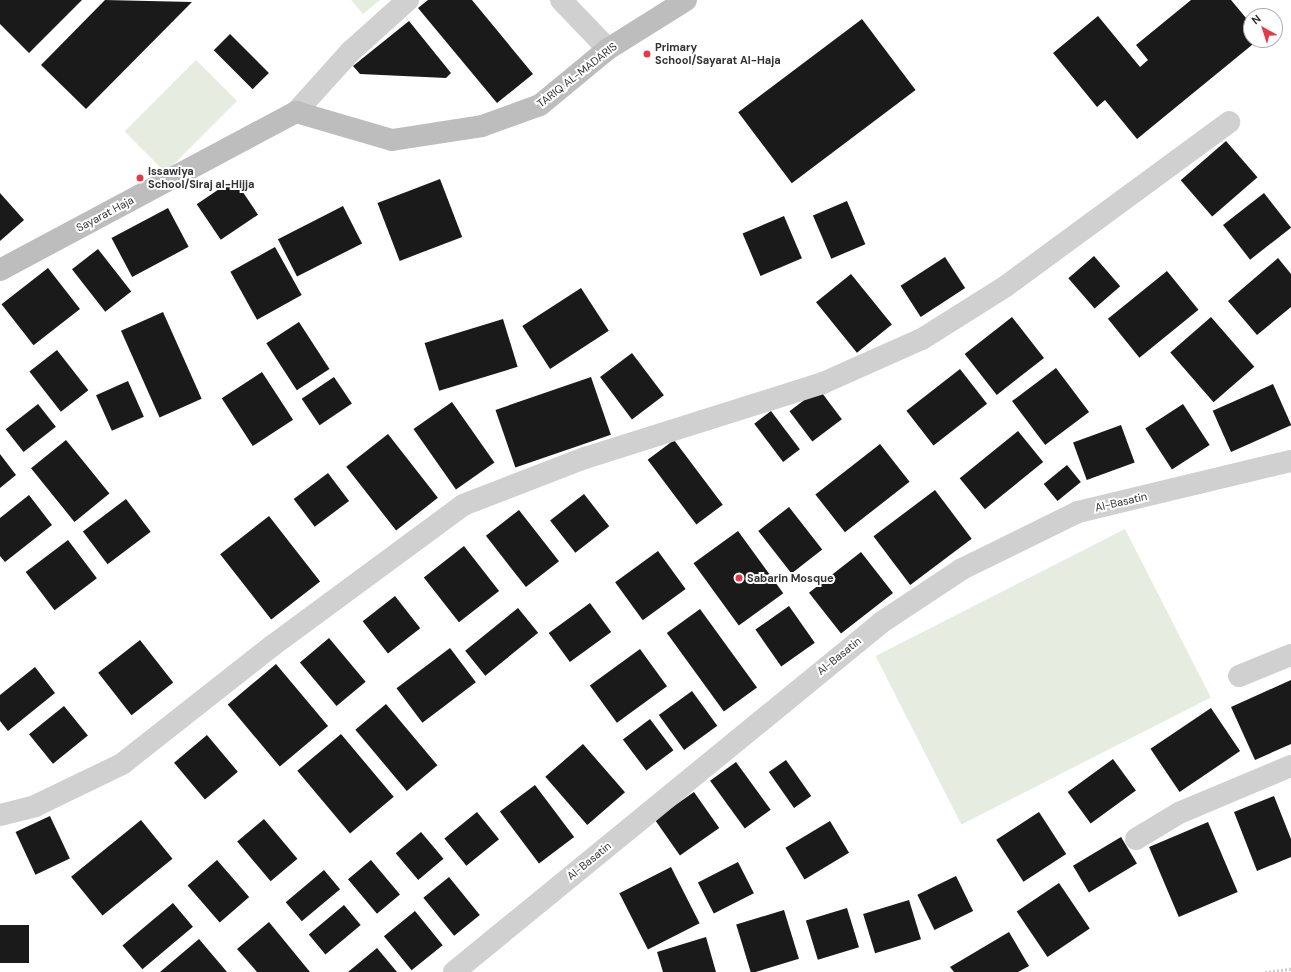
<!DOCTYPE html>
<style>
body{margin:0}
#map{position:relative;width:1291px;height:972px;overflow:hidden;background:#fff;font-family:"DM Sans",sans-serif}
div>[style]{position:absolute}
.green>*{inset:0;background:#e6ecdf;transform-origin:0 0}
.building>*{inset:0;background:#1a1a1a;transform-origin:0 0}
.path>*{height:2.5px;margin-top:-1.25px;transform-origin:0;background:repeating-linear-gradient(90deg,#cdcdcd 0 2px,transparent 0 4px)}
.street>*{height:22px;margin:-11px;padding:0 11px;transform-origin:11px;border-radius:11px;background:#d0d0d0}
.secondary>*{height:22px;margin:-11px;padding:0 11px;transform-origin:11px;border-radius:11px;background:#bdbdbd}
.dots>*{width:11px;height:11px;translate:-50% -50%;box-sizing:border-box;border:2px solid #fff;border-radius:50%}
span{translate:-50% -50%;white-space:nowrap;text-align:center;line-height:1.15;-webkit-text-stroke:4px #fff;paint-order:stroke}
.poi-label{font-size:11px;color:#333;font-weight:700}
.left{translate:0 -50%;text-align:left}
.street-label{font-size:11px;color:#333}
.north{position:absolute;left:1243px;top:8px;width:40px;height:40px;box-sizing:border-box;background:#fff;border:1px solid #adadad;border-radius:50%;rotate:321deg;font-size:11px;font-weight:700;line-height:16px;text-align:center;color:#333}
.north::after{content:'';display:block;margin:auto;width:14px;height:18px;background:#e63946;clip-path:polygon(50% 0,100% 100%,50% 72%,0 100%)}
</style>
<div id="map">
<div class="green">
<div style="clip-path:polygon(351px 0,380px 0,363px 14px)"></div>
<div style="left:196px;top:60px;width:58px;height:101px;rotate:45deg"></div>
<div style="left:1125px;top:529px;width:189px;height:280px;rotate:63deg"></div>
</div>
<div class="building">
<div style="clip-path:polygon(0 0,82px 0,29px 53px,0 24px)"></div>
<div style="clip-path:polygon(105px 0,192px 2px,86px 109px,41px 65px)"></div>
<div style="clip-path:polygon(428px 0,472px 0,533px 74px,497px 103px,418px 8px)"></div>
<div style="clip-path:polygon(1191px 0,1231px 0,1251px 24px,1251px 40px,1258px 40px,1137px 139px,1105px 100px,1097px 107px,1053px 53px,1098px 16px,1140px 67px,1148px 60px,1136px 45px)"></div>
<div style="left:862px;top:19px;width:89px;height:155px;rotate:53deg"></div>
<div style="clip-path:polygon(409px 21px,451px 73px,446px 78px,360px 74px,353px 66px)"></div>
<div style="left:230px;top:34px;width:55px;height:23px;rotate:45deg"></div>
<div style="left:1226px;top:141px;width:48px;height:60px;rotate:49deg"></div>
<div style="left:234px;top:179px;width:43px;height:45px;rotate:56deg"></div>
<div style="left:440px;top:179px;width:62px;height:67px;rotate:69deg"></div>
<div style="clip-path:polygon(0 193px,24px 220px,0 241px)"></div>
<div style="left:1264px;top:193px;width:44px;height:52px;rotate:52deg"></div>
<div style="left:847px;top:201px;width:47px;height:37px;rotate:67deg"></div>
<div style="left:343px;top:206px;width:42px;height:73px;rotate:63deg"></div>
<div style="left:168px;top:208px;width:44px;height:64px;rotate:62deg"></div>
<div style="left:784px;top:216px;width:46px;height:45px;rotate:67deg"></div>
<div style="left:275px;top:247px;width:55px;height:51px;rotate:61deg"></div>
<div style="left:98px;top:249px;width:54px;height:33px;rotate:52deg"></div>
<div style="left:1094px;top:256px;width:40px;height:34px;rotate:49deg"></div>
<div style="left:945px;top:257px;width:37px;height:53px;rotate:57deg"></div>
<div style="clip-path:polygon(1278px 258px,1291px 274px,1291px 307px,1257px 335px,1228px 301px)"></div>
<div style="left:48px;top:268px;width:52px;height:59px;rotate:52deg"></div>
<div style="left:1167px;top:271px;width:50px;height:76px;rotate:51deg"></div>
<div style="left:851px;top:274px;width:65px;height:45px;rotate:51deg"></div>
<div style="left:581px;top:288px;width:51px;height:70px;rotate:57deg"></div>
<div style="left:163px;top:312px;width:95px;height:46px;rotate:66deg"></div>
<div style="left:1012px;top:317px;width:52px;height:60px;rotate:52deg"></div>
<div style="left:1211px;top:317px;width:66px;height:54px;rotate:49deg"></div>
<div style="left:503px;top:319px;width:50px;height:82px;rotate:73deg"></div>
<div style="left:299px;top:322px;width:56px;height:39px;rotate:57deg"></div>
<div style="left:57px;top:350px;width:51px;height:35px;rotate:52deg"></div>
<div style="left:632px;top:353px;width:53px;height:40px;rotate:53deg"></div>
<div style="left:1056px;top:368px;width:55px;height:55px;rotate:53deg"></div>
<div style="left:960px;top:369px;width:44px;height:68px;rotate:52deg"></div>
<div style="left:262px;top:372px;width:57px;height:48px;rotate:57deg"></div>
<div style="left:334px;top:377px;width:32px;height:39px;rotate:56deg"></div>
<div style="left:591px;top:377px;width:61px;height:101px;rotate:71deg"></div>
<div style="left:128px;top:381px;width:39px;height:35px;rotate:66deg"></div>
<div style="left:1273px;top:384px;width:45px;height:66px;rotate:66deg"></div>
<div style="left:819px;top:389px;width:38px;height:37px;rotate:53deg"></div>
<div style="left:452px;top:402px;width:74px;height:47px;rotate:55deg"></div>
<div style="left:38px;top:404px;width:29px;height:41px;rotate:52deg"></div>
<div style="left:1183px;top:404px;width:49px;height:45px;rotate:57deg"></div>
<div style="left:771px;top:411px;width:48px;height:21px;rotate:53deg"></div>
<div style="left:1121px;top:425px;width:40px;height:51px;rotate:70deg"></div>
<div style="left:1018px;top:431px;width:40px;height:75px;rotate:51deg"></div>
<div style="left:388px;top:434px;width:81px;height:53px;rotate:52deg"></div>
<div style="left:66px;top:440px;width:69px;height:45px;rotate:51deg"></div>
<div style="left:674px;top:440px;width:81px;height:33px;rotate:53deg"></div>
<div style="left:880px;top:444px;width:48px;height:82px;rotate:52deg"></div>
<div style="clip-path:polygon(0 454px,16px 475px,0 488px)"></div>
<div style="left:1067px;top:465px;width:22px;height:30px;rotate:51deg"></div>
<div style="left:328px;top:473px;width:35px;height:43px;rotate:53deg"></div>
<div style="left:935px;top:490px;width:61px;height:77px;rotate:53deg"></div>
<div style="left:584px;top:494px;width:41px;height:43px;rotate:52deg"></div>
<div style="clip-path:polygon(29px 495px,52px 525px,5px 562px,0 556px,0 518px)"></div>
<div style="left:126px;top:499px;width:41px;height:54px;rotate:53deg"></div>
<div style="left:789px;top:507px;width:54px;height:39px;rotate:52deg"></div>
<div style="left:519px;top:510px;width:65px;height:42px;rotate:52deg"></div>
<div style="left:269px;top:516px;width:83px;height:62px;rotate:52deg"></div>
<div style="left:738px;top:531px;width:77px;height:55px;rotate:54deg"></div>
<div style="left:68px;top:540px;width:48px;height:53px;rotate:53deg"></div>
<div style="left:464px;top:546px;width:57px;height:51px;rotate:52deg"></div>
<div style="left:658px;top:551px;width:47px;height:53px;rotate:54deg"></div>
<div style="left:861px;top:552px;width:52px;height:66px;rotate:52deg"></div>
<div style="left:395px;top:596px;width:41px;height:41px;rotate:52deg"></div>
<div style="left:590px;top:603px;width:36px;height:51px;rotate:54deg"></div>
<div style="left:789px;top:606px;width:45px;height:41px;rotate:55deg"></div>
<div style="left:518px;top:608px;width:32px;height:68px;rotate:51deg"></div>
<div style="left:700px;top:609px;width:97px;height:41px;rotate:54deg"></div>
<div style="left:329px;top:638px;width:57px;height:38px;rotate:50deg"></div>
<div style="left:140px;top:640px;width:54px;height:53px;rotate:52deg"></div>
<div style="left:450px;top:648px;width:43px;height:67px;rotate:53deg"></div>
<div style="left:640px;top:649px;width:46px;height:62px;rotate:54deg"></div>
<div style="left:276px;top:664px;width:81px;height:63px;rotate:50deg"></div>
<div style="clip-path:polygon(35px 667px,55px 693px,8px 731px,0 721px,0 695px)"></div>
<div style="clip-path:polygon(1291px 680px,1291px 744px,1255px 760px,1231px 707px)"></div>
<div style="left:692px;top:691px;width:43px;height:41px;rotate:54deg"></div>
<div style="left:386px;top:704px;width:80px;height:40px;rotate:50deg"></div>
<div style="left:64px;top:706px;width:38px;height:45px;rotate:51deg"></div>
<div style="left:1211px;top:708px;width:52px;height:73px;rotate:56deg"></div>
<div style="left:650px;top:719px;width:39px;height:34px;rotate:53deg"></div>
<div style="left:341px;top:734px;width:82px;height:57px;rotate:50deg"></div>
<div style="left:207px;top:735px;width:48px;height:43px;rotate:50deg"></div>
<div style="left:583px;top:744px;width:64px;height:50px;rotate:49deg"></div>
<div style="left:1113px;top:759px;width:39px;height:56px;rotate:54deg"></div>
<div style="left:786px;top:760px;width:44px;height:21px;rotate:55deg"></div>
<div style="left:736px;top:762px;width:59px;height:32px;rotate:54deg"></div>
<div style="left:535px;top:785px;width:65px;height:44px;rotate:53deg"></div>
<div style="left:694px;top:792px;width:44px;height:48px;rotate:55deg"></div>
<div style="clip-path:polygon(1274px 796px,1291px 839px,1291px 857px,1257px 871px,1234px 812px)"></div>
<div style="left:477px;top:812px;width:35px;height:42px;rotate:51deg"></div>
<div style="left:1039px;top:812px;width:50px;height:51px;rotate:57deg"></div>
<div style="left:50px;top:816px;width:47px;height:38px;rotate:65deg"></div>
<div style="left:264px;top:819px;width:52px;height:35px;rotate:50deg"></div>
<div style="left:141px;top:820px;width:50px;height:90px;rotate:51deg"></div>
<div style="left:830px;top:821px;width:37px;height:52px;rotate:59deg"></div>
<div style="left:1208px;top:822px;width:76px;height:64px;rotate:67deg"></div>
<div style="left:421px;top:832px;width:35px;height:33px;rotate:50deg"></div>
<div style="left:1121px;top:837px;width:31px;height:56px;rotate:59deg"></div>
<div style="left:217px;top:860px;width:49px;height:39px;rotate:49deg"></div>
<div style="left:371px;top:860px;width:45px;height:30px;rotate:50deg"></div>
<div style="left:738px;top:862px;width:35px;height:45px;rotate:63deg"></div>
<div style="left:671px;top:867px;width:63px;height:58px;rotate:63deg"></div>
<div style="left:324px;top:870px;width:25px;height:50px;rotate:50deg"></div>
<div style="left:956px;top:876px;width:39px;height:43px;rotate:64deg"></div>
<div style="left:449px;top:877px;width:49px;height:33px;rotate:51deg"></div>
<div style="left:1059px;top:883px;width:55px;height:51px;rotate:56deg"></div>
<div style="left:909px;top:900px;width:41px;height:48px;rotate:73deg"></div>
<div style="left:173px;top:903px;width:31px;height:66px;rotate:50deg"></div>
<div style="left:344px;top:905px;width:26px;height:46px;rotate:50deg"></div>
<div style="left:847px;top:908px;width:41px;height:43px;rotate:73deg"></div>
<div style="left:784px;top:910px;width:51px;height:50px;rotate:73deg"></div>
<div style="left:415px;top:911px;width:44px;height:40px;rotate:51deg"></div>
<div style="clip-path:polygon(269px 922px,310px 972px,257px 972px,237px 949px)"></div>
<div style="left:0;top:925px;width:29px;height:38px"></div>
<div style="clip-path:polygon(1009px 932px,1029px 966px,1018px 972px,954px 972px,950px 967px)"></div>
<div style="clip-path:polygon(706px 937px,716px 972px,663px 972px,657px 952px)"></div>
<div style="clip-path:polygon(199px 939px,227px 972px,160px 972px)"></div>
<div style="clip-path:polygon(377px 948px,397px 972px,348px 972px)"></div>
</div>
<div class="path">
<div style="left:1265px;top:972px;width:26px;rotate:-7deg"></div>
</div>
<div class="street">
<div style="left:561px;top:0;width:68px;rotate:46.2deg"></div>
<div style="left:296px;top:112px;width:81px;rotate:-48deg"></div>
<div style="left:350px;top:52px;width:78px;rotate:-41.9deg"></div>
<div style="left:1239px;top:676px;width:56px;rotate:-22deg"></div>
<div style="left:0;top:815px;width:36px;rotate:-14deg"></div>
<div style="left:35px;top:806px;width:97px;rotate:-25.8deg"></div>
<div style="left:122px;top:764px;width:191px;rotate:-38.2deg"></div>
<div style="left:272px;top:646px;width:237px;rotate:-36.4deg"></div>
<div style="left:463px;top:505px;width:131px;rotate:-21.1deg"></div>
<div style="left:585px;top:458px;width:250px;rotate:-17.5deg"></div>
<div style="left:823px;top:383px;width:108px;rotate:-24deg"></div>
<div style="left:922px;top:339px;width:99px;rotate:-32.2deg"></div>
<div style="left:1006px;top:286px;width:277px;rotate:-36.3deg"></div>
<div style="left:1136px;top:839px;width:50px;rotate:-31.2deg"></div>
<div style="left:1179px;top:813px;width:121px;rotate:-22.8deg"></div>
<div style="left:454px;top:972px;width:553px;rotate:-39.27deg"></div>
<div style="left:882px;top:622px;width:96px;rotate:-33.5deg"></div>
<div style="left:962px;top:569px;width:129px;rotate:-26.2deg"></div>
<div style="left:1078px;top:512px;width:219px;rotate:-13.5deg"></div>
</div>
<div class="secondary">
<div style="left:0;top:270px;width:336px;rotate:-28.1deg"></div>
<div style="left:296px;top:112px;width:100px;rotate:16.3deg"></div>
<div style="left:392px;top:140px;width:91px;rotate:-8.8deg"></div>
<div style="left:482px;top:126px;width:62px;rotate:-19.9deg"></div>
<div style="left:540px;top:105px;width:88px;rotate:-39.5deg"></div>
<div style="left:608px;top:49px;width:92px;rotate:-32.1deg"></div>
</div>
<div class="dots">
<div style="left:647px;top:54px;background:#e63946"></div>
<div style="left:140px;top:178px;background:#e63946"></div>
<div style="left:739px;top:578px;background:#e63946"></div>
</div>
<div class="poi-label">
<span class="left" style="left:655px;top:54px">Primary<br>School/Sayarat Al-Haja</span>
<span class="left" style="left:148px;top:178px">Issawiya<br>School/Siraj al-Hijja</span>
<span class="left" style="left:747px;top:578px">Sabarin Mosque</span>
</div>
<div class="street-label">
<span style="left:577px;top:75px;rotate:-38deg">TARIQ AL-MADARIS</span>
<span style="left:105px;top:214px;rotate:-28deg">Sayarat Haja</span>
<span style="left:1121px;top:502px;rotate:-13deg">Al-Basatin</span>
<span style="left:839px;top:656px;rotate:-39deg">Al-Basatin</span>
<span style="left:589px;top:861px;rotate:-39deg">Al-Basatin</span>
</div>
<div class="north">N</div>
</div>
